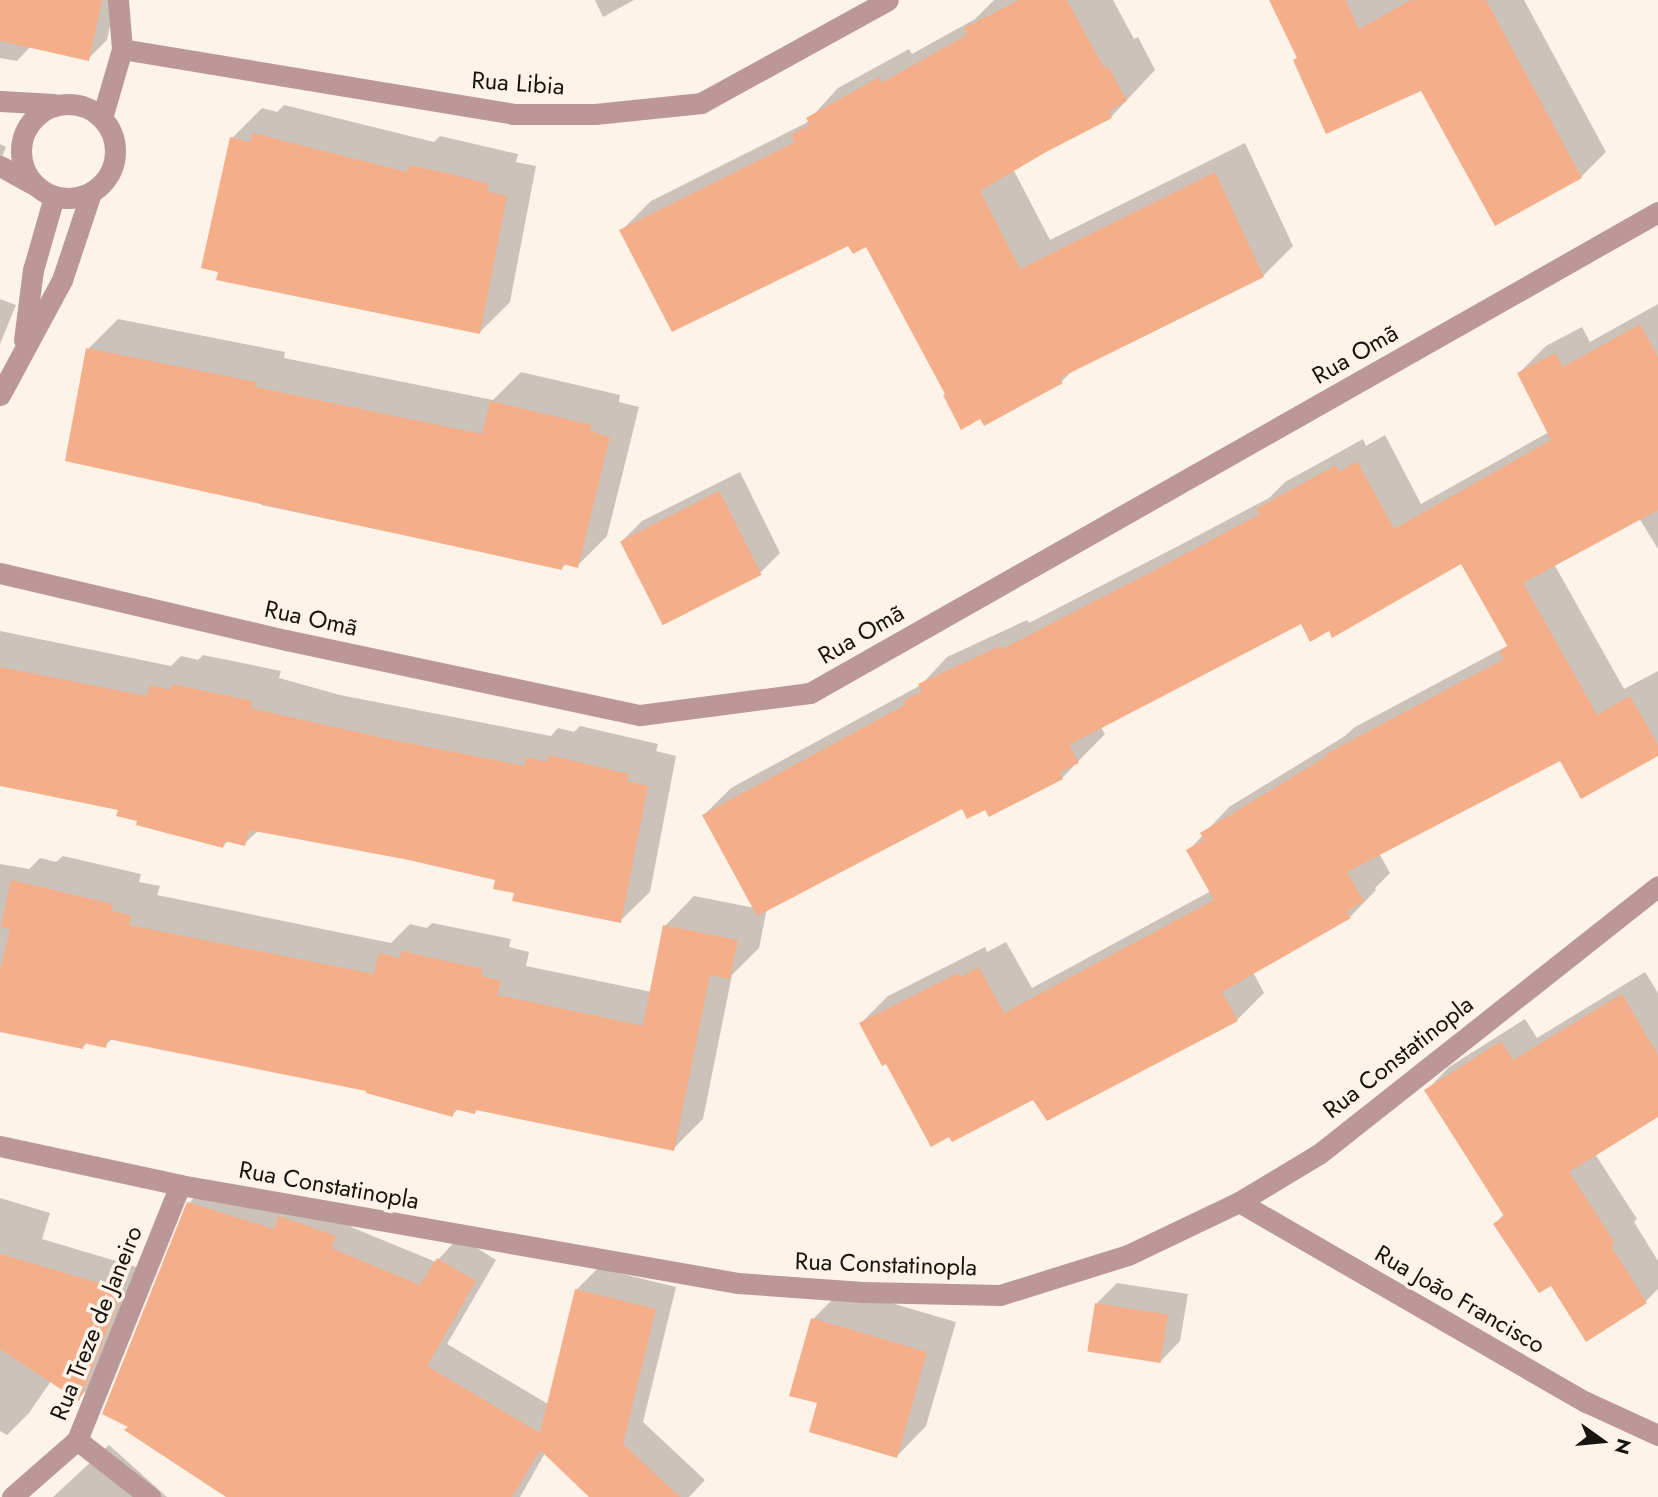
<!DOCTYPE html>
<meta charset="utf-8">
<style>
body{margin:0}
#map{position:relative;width:1658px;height:1497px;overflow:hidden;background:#fef3e9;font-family:Jost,sans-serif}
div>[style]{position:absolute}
.shadow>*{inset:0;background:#0003}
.building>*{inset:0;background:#f5ae8a;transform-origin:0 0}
.minor>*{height:21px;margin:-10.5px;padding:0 10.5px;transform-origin:10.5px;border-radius:10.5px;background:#bb9799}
.minor>.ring{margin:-10.5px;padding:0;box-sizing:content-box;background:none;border:21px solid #bb9799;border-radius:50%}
span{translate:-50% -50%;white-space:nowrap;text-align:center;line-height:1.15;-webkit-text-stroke:7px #fef3e9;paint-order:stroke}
.street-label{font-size:24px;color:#17130f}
.north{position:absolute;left:1567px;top:1406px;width:70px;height:70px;-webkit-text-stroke:5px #fef3e9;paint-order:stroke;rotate:105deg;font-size:19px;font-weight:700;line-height:28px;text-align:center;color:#17130f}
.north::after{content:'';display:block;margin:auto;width:24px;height:32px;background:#17130f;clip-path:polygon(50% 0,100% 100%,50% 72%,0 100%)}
</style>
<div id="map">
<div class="shadow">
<div style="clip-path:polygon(0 0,120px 0,113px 11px,107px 40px,88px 59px,31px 46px,17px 61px,0 58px)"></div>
<div style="clip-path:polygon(595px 0,634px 0,603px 17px)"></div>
<div style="clip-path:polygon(994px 0,1113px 0,1134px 39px,1138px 37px,1155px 70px,1111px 117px,1013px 169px,1050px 240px,1245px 143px,1293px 246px,1263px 276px,1074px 369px,1062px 381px,981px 417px,947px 393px,867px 244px,622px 230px,651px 201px,806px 123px,838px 88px,909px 49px,912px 54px,975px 19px)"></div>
<div style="clip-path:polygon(1271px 0,1524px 0,1606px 152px,1581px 177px,1496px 224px,1422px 89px,1299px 57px)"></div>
<div style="clip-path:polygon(284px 105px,434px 142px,440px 136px,518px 154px,516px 162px,536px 166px,510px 302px,480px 332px,232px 138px,262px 108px,277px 112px)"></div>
<div style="clip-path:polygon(0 144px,6px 147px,0 162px)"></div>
<div style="clip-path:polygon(0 299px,16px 305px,0 344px)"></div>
<div style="clip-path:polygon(1658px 304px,1658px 549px,1639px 518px,1554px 564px,1624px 689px,1658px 671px,1658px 754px,1561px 759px,1379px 853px,1390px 873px,1375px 888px,1376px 890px,1350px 917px,1253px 972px,1264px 993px,1237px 1020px,1034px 1098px,887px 1061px,861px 1023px,888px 996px,985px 947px,987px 952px,1006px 942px,1032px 988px,1211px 891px,1188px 851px,1229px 807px,1345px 736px,1355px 727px,1509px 645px,1461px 561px,1330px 629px,1301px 621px,1100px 726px,1105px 734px,1062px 778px,986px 807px,963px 807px,767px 908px,759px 948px,732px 975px,703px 1119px,673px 1149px,478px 1108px,475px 1112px,459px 1108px,452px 1115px,368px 1089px,113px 1038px,105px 1046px,88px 1042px,83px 1047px,0 1030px,0 864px,29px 869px,40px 858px,56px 862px,63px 856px,141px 874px,139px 882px,160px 886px,157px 895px,391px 943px,410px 924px,427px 928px,432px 923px,511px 939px,509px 947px,529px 952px,526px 966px,652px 992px,665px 926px,694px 896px,755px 908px,704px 815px,731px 788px,921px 685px,947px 657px,1027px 620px,1029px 623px,1182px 544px,1269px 498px,1285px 482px,1363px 439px,1366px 446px,1385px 435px,1421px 504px,1549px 432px,1519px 373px,1546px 346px,1582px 327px,1590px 342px)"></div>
<div style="clip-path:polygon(118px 319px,285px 352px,284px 358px,493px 400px,521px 372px,620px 395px,619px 402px,639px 407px,607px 536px,577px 566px,567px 563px,562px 568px,261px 505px,262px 501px,88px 349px)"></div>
<div style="clip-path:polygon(740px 472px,780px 553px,760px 573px,622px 541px,642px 521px)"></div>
<div style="clip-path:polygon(0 631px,171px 666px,181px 656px,198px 660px,203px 655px,281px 671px,279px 678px,340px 695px,551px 736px,558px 728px,574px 732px,580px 726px,658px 744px,656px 751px,676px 756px,650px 892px,620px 921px,516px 892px,497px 878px,409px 859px,259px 830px,244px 844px,229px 840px,222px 847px,139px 820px,120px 809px,0 783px)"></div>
<div style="clip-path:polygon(1645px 972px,1658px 993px,1658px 1115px,1595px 1154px,1637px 1219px,1634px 1222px,1658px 1261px,1658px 1289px,1646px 1301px,1586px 1339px,1551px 1283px,1495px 1224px,1504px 1214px,1426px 1091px,1449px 1067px,1525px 1019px,1537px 1038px)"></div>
<div style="clip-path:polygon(210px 1181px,356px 1214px,351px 1227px,436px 1262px,459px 1237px,496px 1260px,447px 1344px,548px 1404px,576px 1290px,598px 1268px,676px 1287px,643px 1422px,705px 1480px,689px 1497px,592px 1497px,545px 1453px,520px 1497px,229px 1497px,131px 1426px,189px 1203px)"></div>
<div style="clip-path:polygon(0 1198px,50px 1213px,42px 1239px,143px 1269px,100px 1377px,79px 1398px,51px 1381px,29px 1413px,7px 1435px,0 1431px)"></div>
<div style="clip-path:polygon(1117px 1283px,1188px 1294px,1180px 1341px,1160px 1362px,1097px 1303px)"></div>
<div style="clip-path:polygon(843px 1289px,956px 1322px,926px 1426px,897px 1456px,819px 1402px,813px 1319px)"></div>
<div style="clip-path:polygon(109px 1445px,167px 1497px,53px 1497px)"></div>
</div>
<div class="building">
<div style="clip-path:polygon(0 0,102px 0,89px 61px,0 41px)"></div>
<div style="clip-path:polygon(1019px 0,1067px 0,1104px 68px,1108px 66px,1127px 101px,1109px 111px,1112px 118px,1046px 152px,980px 191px,1020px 269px,1215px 172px,1264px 277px,1060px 378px,1063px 383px,984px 426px,980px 419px,961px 430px,943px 395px,945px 394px,866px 247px,853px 254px,848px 246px,672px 332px,619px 230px,795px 142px,791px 135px,810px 124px,806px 118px,879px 77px,881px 83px,967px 35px,964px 28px)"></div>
<div style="clip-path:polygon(1269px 0,1345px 0,1359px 29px,1411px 0,1486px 0,1582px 178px,1495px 226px,1421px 91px,1326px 134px,1293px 60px,1297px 58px)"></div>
<div style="clip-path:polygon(253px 133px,407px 172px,409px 165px,455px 175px,489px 184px,487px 191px,507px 196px,480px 334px,216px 280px,218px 272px,201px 268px,230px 137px,250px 142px)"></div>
<div style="clip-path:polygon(1640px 324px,1658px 357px,1658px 510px,1523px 583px,1597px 715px,1630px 696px,1658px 745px,1658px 756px,1581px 799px,1560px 761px,1347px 872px,1364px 901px,1346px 912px,1351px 918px,1222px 992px,1238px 1021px,1047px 1121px,1033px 1100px,952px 1142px,949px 1137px,931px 1147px,886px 1064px,882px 1066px,859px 1023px,958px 973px,960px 977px,979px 967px,1004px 1013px,1214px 900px,1186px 850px,1204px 840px,1200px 833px,1327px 756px,1326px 754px,1504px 659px,1499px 651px,1508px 647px,1461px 564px,1332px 638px,1329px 631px,1310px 642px,1301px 624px,1069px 745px,1079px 763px,1060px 772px,1063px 779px,989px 817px,985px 810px,967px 819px,962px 809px,757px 916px,702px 815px,905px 705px,903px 701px,922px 691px,918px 684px,1000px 646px,1002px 649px,1153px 571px,1260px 514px,1256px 509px,1336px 465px,1339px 472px,1357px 461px,1394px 529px,1551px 440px,1517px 373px,1555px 353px,1563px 367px)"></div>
<div style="clip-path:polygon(86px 348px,256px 382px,255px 387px,482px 434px,490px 401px,592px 425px,590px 431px,610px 437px,578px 568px,563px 564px,562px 570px,65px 461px)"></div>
<div style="left:719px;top:491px;width:94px;height:111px;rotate:63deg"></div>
<div style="clip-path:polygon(0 667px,147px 696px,150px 685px,170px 690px,172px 684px,252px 701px,251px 708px,378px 737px,525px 766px,527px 757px,547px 762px,549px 755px,629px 774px,627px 781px,648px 786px,621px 923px,512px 901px,514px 893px,493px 889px,495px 880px,409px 860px,249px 830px,245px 846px,225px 841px,223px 848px,136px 825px,137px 821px,116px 816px,118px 810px,0 786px)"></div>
<div style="clip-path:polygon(11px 880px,113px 904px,111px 911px,131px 915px,129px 925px,374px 974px,379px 953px,400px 958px,401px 951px,483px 969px,481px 976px,501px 981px,497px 995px,640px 1025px,643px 1025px,663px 925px,738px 940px,730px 979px,710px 975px,674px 1151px,476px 1110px,475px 1114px,454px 1109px,453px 1117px,366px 1093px,366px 1091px,108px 1039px,106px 1048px,84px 1043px,83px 1049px,0 1032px,0 971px,10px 929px,1px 927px)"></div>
<div style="clip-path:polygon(1622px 994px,1658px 1055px,1658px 1117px,1569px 1172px,1615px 1243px,1611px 1246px,1647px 1303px,1586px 1342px,1551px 1286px,1539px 1293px,1493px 1224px,1504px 1216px,1424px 1090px,1501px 1041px,1513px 1060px)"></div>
<div style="clip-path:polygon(187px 1202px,274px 1229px,279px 1216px,336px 1236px,331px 1248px,420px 1285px,437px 1258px,476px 1281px,427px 1366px,540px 1433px,575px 1289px,656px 1309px,623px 1444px,680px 1497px,589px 1497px,540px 1450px,512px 1497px,226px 1497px,124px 1430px,128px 1427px,102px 1414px)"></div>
<div style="clip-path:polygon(0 1254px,123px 1290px,79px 1401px,0 1349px)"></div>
<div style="left:1095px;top:1303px;width:74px;height:49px;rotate:9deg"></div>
<div style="clip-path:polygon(811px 1318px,927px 1352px,897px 1458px,809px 1432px,817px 1403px,789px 1396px)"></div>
</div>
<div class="minor">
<div style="left:122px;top:49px;width:396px;rotate:9.4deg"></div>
<div style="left:513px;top:114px;width:82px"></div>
<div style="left:595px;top:114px;width:107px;rotate:-5.9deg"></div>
<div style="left:701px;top:103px;width:213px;rotate:-28.8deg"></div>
<div style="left:0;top:101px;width:54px;rotate:3.2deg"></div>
<div class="ring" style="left:21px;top:104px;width:73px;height:73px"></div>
<div style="left:102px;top:118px;width:72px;rotate:-73.8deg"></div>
<div style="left:122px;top:49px;width:49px;rotate:-94.7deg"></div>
<div style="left:0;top:166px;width:37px;rotate:29deg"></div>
<div style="left:24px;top:340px;width:71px;rotate:-82.7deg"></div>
<div style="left:33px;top:270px;width:76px;rotate:-74deg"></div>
<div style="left:0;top:395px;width:131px;rotate:-61.7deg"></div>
<div style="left:62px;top:280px;width:92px;rotate:-71.6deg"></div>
<div style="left:0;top:573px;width:294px;rotate:13.2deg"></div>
<div style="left:286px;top:640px;width:362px;rotate:12deg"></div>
<div style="left:640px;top:715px;width:171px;rotate:-7.4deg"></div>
<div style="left:810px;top:693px;width:975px;rotate:-29.56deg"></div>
<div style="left:0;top:1146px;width:184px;rotate:12.2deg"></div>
<div style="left:180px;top:1185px;width:567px;rotate:9.96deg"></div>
<div style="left:738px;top:1283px;width:125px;rotate:4.1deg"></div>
<div style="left:863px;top:1292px;width:137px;rotate:1.3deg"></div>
<div style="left:1000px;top:1295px;width:134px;rotate:-17.4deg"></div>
<div style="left:1128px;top:1255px;width:123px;rotate:-25.5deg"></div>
<div style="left:1239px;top:1202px;width:93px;rotate:-31deg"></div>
<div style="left:1319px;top:1154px;width:432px;rotate:-38.3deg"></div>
<div style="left:1239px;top:1202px;width:401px;rotate:30deg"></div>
<div style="left:1586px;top:1402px;width:79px;rotate:24.6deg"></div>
<div style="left:77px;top:1440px;width:93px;rotate:38deg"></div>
<div style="left:12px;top:1497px;width:86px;rotate:-41.2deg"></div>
<div style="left:77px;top:1440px;width:275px;rotate:-68deg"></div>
</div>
<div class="street-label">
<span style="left:518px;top:83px;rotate:4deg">Rua Libia</span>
<span style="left:1355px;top:354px;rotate:-30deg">Rua Omã</span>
<span style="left:311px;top:618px;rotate:12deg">Rua Omã</span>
<span style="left:861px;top:634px;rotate:-30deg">Rua Omã</span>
<span style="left:1398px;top:1057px;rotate:-38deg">Rua Constatinopla</span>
<span style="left:329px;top:1185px;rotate:10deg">Rua Constatinopla</span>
<span style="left:886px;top:1264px;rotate:2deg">Rua Constatinopla</span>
<span style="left:1460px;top:1299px;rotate:30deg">Rua João Francisco</span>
<span style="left:96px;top:1323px;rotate:-68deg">Rua Treze de Janeiro</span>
</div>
<div class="north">N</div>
</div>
